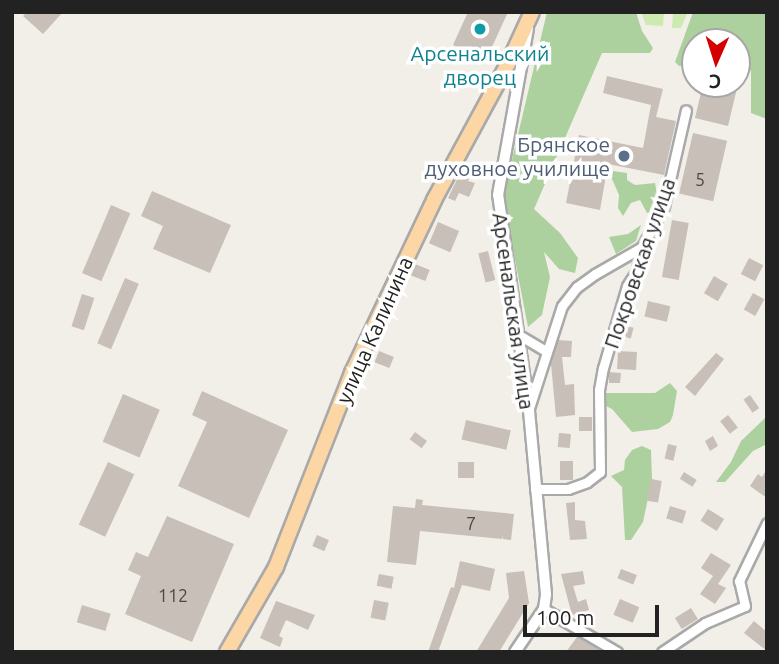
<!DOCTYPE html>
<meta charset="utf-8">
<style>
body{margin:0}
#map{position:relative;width:779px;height:664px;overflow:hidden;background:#f2efe9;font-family:Ubuntu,sans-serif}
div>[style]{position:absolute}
.grass>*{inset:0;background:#cdebb0}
.forest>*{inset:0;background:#add19e}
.building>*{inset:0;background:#c7bfb8;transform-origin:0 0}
.roads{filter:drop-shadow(2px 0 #a9a9a9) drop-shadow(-2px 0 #a9a9a9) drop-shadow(0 2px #a9a9a9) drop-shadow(0 -2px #a9a9a9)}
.minor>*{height:9px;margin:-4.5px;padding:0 4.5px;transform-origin:4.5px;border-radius:4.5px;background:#fff}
.tertiary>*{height:10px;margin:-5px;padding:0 5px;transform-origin:5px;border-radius:5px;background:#fff}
.primary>*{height:14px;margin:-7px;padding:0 7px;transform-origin:7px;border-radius:7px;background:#fcd6a4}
.dots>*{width:19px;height:19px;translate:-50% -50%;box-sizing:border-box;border:4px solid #fff;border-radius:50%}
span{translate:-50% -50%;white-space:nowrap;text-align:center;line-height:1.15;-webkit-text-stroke:7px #fff;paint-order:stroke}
.number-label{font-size:18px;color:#4b4948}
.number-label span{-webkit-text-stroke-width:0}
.culture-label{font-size:21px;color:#0d838f}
.service-label{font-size:21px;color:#4e5e75}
.right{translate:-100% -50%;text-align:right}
.street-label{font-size:21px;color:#222}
.frame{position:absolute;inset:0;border:14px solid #222;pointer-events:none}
.north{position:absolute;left:681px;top:28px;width:70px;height:70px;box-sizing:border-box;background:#fff;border:2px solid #a7a7a7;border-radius:50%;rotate:183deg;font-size:19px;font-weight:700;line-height:28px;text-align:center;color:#222}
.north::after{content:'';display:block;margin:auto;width:24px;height:32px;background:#d40000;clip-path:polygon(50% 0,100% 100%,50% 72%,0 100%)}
.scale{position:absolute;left:523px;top:605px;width:136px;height:32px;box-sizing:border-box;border:4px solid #222;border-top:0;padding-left:9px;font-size:21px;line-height:24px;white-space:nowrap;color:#222;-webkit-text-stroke:5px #fff;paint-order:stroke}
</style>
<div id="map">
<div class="grass">
<div style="clip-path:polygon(641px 12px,664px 12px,663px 26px,646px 25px)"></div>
<div style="clip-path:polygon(673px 12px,688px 12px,681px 28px,672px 28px)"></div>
</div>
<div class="forest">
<div style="clip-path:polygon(547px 12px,636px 12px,642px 31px,653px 48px,650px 53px,602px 53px,534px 209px,560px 233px,578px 258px,575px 273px,559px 269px,544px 252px,550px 277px,542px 315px,528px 327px,503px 198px)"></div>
<div style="clip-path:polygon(693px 12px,767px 12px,767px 119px,751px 113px,751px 71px,737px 60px,737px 42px,695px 42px,695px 65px,679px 66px,675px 62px)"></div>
<div style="clip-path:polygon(613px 171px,627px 173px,627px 180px,635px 185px,655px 183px,658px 200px,651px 212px,647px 213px,640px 200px,631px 203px,623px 216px,618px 208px,619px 195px,612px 179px)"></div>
<div style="clip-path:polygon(641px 225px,636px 241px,616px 254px,609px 237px,628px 234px)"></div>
<div style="clip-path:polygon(670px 383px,677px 391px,673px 415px,670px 422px,658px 429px,632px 432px,612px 409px,602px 404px,603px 393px,655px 393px)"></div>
<div style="clip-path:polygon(767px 416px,767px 444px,753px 451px,725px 482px,716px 482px,731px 462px,741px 441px)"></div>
<div style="clip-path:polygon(642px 446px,651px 450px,652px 479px,643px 522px,631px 540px,625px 540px,622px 487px,611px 476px,624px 470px,625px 460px,632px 450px)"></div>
</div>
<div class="building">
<div style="clip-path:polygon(27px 12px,63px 12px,43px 34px,23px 16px)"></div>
<div style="clip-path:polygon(468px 12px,508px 12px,486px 60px,453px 45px)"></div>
<div style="clip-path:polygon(607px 76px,663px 89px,656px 117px,676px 121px,664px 175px,608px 164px,600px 210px,566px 203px,579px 135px,643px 148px,651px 105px,603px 93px)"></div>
<div style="clip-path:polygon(703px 84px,738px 84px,728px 126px,695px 118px)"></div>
<div style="left:693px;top:133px;width:35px;height:62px;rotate:13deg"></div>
<div style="clip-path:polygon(462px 169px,472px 173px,468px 181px,475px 183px,469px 197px,459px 193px,455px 201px,448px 198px)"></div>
<div style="clip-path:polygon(152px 191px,231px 225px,210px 273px,153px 249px,163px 226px,141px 216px)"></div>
<div style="left:111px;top:205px;width:21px;height:74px;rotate:23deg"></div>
<div style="left:672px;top:220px;width:17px;height:58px;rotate:10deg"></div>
<div style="left:438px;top:222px;width:23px;height:23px;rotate:23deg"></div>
<div style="left:488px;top:251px;width:30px;height:10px;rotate:76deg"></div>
<div style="left:749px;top:258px;width:16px;height:18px;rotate:27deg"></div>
<div style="left:415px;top:264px;width:16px;height:12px;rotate:22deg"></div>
<div style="left:714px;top:276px;width:16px;height:20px;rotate:30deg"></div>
<div style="left:125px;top:278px;width:15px;height:71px;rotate:23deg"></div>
<div style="left:753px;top:293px;width:13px;height:19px;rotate:29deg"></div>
<div style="left:82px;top:294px;width:13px;height:34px;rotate:18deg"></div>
<div style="left:648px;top:301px;width:23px;height:16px;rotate:13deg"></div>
<div style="left:623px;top:325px;width:11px;height:11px;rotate:15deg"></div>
<div style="clip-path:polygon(558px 340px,572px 341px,571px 357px,562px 357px,565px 385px,574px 384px,575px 415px,556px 417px,551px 364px)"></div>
<div style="left:379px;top:351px;width:16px;height:12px;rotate:22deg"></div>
<div style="left:618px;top:351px;width:19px;height:18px;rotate:3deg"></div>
<div style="clip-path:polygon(716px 353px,724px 359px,695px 396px,685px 387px)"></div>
<div style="clip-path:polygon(609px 372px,621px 373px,620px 383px,609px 383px)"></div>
<div style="clip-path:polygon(202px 391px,288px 430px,249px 518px,178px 486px,207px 422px,192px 415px)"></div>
<div style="left:123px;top:394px;width:40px;height:52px;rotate:23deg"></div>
<div style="left:750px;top:395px;width:16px;height:8px;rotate:55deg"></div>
<div style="left:728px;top:415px;width:16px;height:10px;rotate:52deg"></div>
<div style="left:592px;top:417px;width:14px;height:13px;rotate:90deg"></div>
<div style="left:466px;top:420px;width:46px;height:20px;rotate:13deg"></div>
<div style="left:415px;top:432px;width:15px;height:9px;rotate:37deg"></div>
<div style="left:559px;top:433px;width:12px;height:14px;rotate:5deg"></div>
<div style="clip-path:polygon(713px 436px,718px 446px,710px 451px,705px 441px)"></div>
<div style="left:668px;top:444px;width:9px;height:15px;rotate:13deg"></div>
<div style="left:560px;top:461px;width:13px;height:19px"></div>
<div style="left:108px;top:462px;width:29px;height:69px;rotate:25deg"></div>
<div style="left:458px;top:462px;width:16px;height:16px"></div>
<div style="clip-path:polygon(767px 469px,767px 498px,750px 486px,758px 474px,762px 477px)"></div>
<div style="left:684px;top:472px;width:15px;height:8px;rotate:32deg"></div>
<div style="left:651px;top:479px;width:11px;height:22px;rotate:10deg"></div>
<div style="clip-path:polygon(416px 499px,423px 500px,422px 505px,514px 514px,511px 540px,503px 539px,503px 536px,502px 539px,420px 531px,416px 565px,387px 562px,393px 506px,415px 508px)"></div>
<div style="clip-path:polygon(575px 502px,575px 520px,585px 521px,587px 539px,570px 540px,566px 503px)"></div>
<div style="left:670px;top:506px;width:17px;height:13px;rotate:17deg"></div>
<div style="left:708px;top:509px;width:19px;height:14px;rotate:32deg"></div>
<div style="clip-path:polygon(167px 516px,234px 544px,192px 642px,125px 614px,141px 576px,128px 570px,136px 552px,148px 557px)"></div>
<div style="left:317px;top:535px;width:13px;height:12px;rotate:23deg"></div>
<div style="clip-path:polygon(711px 553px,731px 565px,718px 584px,726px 588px,715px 604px,700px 594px,713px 576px,701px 568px)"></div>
<div style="clip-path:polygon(460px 561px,495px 569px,490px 591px,462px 585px,438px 652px,428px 652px,451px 587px,454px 588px)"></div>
<div style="left:621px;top:569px;width:17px;height:10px;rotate:21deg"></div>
<div style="clip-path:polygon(524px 571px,529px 603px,499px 652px,476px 652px,509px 598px,506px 573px)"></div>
<div style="clip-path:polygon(583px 571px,585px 584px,573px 586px,578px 602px,586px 599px,589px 610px,572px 615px,561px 574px)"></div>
<div style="left:379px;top:574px;width:15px;height:12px;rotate:11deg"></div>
<div style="left:620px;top:599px;width:21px;height:17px;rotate:23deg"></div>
<div style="left:374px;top:600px;width:15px;height:18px;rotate:11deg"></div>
<div style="clip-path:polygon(276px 601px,315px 615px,308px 630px,286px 620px,279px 636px,283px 638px,280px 647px,260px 638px)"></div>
<div style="left:82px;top:605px;width:30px;height:18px;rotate:17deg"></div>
<div style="left:691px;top:608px;width:13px;height:19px;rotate:58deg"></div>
<div style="clip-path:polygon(754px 621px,767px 632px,767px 651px,744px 633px)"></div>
<div style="clip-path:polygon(577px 637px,595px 647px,601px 652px,566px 652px)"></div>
</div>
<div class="roads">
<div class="minor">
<div style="left:519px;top:335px;width:31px;rotate:31deg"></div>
<div style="left:529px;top:408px;width:107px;rotate:-72.1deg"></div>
<div style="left:562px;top:306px;width:24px;rotate:-52deg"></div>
<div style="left:577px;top:287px;width:22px;rotate:-36deg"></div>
<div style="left:595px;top:274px;width:54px;rotate:-29.9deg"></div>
<div style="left:535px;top:489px;width:33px"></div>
<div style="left:568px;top:489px;width:20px;rotate:-20deg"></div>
<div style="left:587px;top:482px;width:16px;rotate:-38deg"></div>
<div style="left:600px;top:472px;width:82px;rotate:-90.7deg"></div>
<div style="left:599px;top:390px;width:22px;rotate:-80deg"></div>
<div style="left:603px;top:368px;width:85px;rotate:-73.7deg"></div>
<div style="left:627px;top:286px;width:17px;rotate:-57deg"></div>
<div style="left:636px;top:272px;width:26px;rotate:-77deg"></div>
<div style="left:642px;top:247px;width:47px;rotate:-61.8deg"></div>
<div style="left:664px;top:206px;width:98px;rotate:-77.1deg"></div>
<div style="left:544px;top:609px;width:85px;rotate:30.5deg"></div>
<div style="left:662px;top:652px;width:52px;rotate:-34deg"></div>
<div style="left:705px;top:623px;width:43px;rotate:-23deg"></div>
<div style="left:745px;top:606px;width:26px;rotate:-103deg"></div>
<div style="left:739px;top:581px;width:64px;rotate:-64.2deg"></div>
</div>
<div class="tertiary">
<div style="left:515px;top:652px;width:52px;rotate:-56deg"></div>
<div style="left:544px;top:609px;width:15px;rotate:-82deg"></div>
<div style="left:546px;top:594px;width:186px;rotate:-95.3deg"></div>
<div style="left:529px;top:409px;width:216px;rotate:-98.2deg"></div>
<div style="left:498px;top:195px;width:169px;rotate:-79.8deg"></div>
</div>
<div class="primary">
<div style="left:227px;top:652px;width:98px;rotate:-60deg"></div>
<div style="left:276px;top:567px;width:208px;rotate:-68.6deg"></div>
<div style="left:352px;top:373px;width:191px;rotate:-64.6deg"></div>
<div style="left:434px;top:200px;width:157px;rotate:-61.5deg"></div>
<div style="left:509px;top:62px;width:55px;rotate:-65.3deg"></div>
</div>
</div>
<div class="dots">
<div style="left:480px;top:29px;background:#0f9aa8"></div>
<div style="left:624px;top:156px;background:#5c6f8a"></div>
</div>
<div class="number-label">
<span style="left:700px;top:179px">5</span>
<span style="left:471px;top:523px">7</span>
<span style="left:173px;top:595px">112</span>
</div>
<div class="culture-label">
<span style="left:480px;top:65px">Арсенальский<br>дворец</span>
</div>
<div class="service-label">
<span class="right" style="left:610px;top:156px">Брянское<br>духовное училище</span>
</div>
<div class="street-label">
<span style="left:639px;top:263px;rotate:-71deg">Покровская улица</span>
<span style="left:514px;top:311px;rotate:82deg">Арсенальская улица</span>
<span style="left:374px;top:330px;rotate:-66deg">улица Калинина</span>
</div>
<div class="frame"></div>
<div class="north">С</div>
<div class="scale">100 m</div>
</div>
